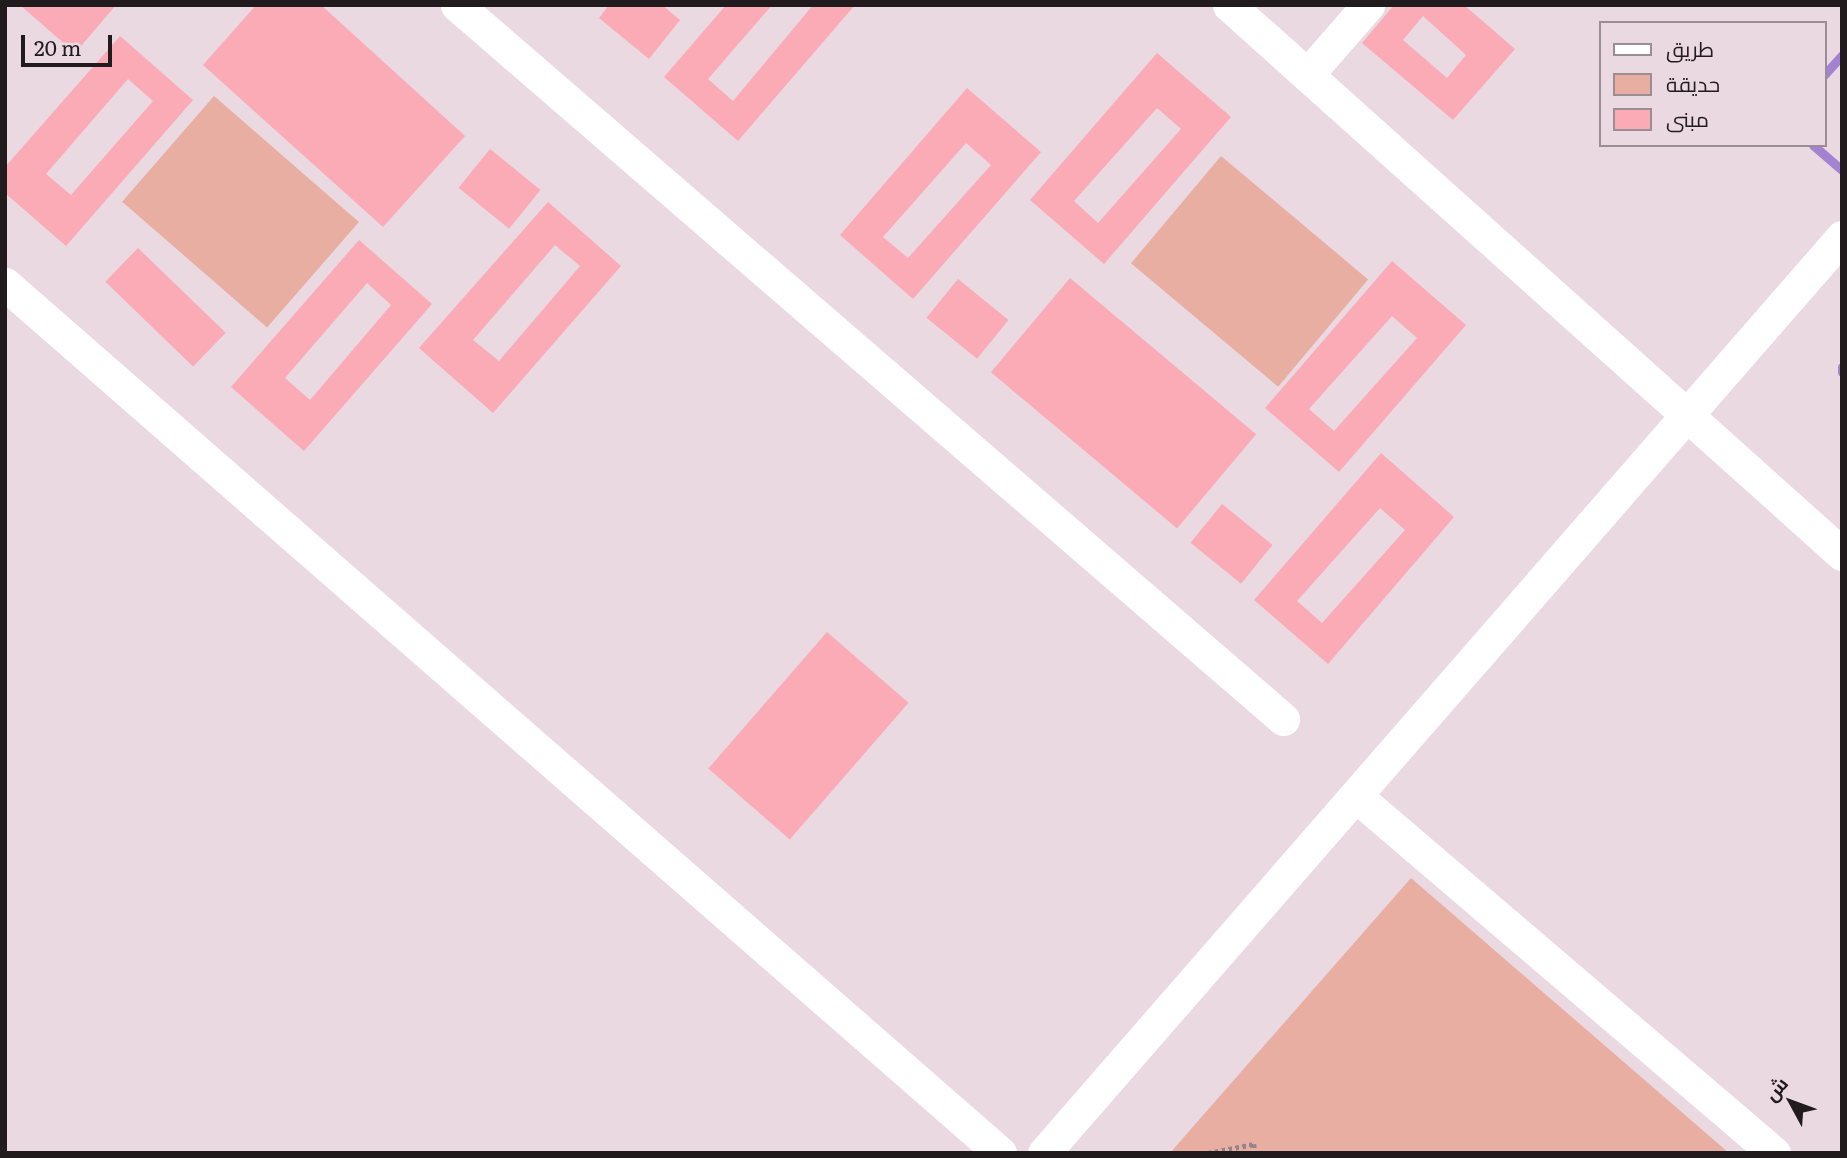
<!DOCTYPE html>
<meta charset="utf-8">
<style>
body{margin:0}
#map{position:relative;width:1847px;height:1158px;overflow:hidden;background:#ead9e1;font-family:Literata,Cairo,serif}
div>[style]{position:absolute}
.green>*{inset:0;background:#e8aea2;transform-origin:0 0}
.stream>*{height:9px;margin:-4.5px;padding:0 4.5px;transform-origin:4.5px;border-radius:4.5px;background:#a383d1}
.building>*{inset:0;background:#faabb6;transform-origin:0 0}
.path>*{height:4.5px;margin-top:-2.25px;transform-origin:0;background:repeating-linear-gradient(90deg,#92868c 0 3.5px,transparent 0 7px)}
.minor>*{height:33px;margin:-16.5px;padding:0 16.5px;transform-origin:16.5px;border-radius:16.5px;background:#fff}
span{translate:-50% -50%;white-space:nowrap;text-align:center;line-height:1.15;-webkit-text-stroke:5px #ead9e1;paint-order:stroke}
.frame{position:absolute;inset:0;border:7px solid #211b1e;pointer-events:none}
.legend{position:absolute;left:1599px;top:21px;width:228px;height:126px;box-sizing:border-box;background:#ead9e1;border:2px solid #9a8d93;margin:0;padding:9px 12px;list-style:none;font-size:21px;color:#211b1e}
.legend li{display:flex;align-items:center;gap:14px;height:35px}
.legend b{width:35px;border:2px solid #9a8d93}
.north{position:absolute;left:1756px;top:1067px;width:70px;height:70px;-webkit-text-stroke:5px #ead9e1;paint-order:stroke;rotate:311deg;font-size:19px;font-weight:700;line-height:28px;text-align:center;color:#211b1e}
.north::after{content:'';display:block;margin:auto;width:24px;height:32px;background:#211b1e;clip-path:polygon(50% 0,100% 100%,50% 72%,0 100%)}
.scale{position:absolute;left:21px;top:35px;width:91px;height:32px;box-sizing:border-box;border:4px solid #211b1e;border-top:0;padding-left:9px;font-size:21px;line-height:24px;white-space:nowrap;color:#211b1e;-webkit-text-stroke:5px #ead9e1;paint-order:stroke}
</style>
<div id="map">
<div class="green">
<div style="left:214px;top:96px;width:192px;height:140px;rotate:41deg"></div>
<div style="left:1221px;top:156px;width:192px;height:140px;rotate:40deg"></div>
<div style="clip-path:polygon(1411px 878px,1729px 1153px,1170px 1153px)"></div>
</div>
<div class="stream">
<div style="left:1824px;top:75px;width:27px;rotate:-48deg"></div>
<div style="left:1813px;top:145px;width:38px;rotate:41deg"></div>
<div style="left:1842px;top:367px;width:5px;rotate:90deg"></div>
</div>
<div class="building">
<div style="clip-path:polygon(20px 5px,116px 5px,75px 53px)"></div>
<div style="clip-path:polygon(256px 5px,321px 5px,465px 136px,383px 227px,203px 65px)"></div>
<div style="clip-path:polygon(609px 5px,662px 5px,680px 20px,649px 59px,599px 18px)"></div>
<div style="clip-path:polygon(726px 5px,772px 5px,708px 79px,733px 101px,813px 5px,855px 5px,738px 141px,664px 77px)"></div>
<div style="clip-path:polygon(evenodd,1394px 5px,1464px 5px,1515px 49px,1453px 120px,1362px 43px,1394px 5px,1423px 16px,1466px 55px,1447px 78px,1403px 40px,1423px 16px)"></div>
<div style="clip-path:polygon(evenodd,120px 36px,193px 100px,66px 246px,5px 193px,5px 167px,120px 36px,128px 79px,153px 101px,71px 195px,46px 174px,128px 79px)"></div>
<div style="clip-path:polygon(evenodd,1157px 53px,1231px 117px,1104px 264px,1030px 200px,1157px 53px,1157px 108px,1181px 129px,1098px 223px,1074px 201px,1157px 108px)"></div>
<div style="clip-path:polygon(evenodd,967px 88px,1041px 152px,913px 299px,840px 235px,967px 88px,966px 143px,991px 165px,908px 258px,883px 237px,966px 143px)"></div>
<div style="left:490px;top:149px;width:65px;height:50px;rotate:39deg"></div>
<div style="clip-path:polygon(evenodd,548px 202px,621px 266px,493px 413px,419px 348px,548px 202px,555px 245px,580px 266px,499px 361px,473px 340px,555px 245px)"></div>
<div style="clip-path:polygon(evenodd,359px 240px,432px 304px,304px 451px,231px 387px,359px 240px,367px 283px,391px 305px,310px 400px,285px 378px,367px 283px)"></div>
<div style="left:138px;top:248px;width:122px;height:47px;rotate:44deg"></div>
<div style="clip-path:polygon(evenodd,1392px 261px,1466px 325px,1339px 472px,1265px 408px,1392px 261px,1392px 316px,1417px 338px,1334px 431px,1309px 409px,1392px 316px)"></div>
<div style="left:1070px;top:278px;width:243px;height:123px;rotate:40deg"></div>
<div style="left:958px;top:279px;width:65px;height:50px;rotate:39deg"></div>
<div style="clip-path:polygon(evenodd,1381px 453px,1454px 517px,1328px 664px,1254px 600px,1381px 453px,1380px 508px,1405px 530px,1322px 623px,1297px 601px,1380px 508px)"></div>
<div style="left:1222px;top:504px;width:65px;height:50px;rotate:39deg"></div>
<div style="left:827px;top:632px;width:108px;height:181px;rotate:41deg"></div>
</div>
<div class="path">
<div style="left:1208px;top:1153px;width:47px;rotate:-11.1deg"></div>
<div style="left:1254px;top:1144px;width:9px;rotate:84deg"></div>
</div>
<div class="minor">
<div style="left:457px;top:5px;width:1092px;rotate:40.84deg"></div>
<div style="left:1229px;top:5px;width:823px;rotate:41.85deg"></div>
<div style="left:1307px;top:75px;width:93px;rotate:-48.9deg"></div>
<div style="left:5px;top:284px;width:1321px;rotate:41.13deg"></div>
<div style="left:1356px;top:796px;width:550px;rotate:40.5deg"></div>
<div style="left:1044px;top:1153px;width:1215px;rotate:-48.94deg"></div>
</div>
<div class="frame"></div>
<ul class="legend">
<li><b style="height:9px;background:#fff"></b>طريق</li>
<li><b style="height:19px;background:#e8aea2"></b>حديقة</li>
<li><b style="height:19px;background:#faabb6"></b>مبنى</li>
</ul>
<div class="north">ش</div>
<div class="scale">20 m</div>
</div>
